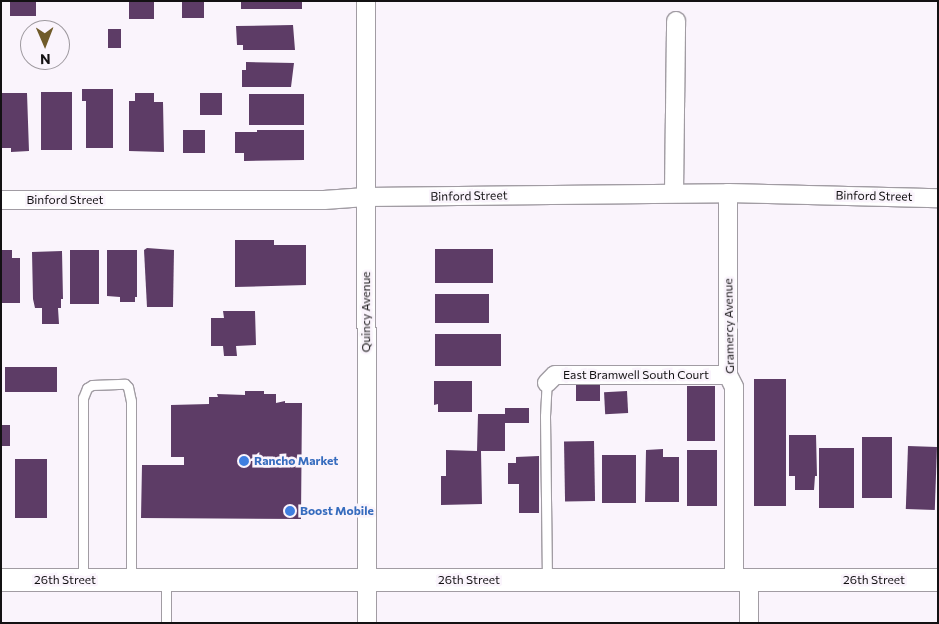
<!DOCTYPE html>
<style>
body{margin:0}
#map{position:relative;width:939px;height:624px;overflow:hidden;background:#faf4fc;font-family:Commissioner,sans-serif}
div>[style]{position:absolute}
.building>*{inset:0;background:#5d3c66;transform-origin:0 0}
.roads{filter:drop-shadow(1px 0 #a19ca3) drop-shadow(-1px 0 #a19ca3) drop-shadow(0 1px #a19ca3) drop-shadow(0 -1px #a19ca3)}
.service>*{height:9px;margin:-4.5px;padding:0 4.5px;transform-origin:4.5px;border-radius:4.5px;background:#fff}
.minor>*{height:18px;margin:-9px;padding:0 9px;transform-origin:9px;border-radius:9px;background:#fff}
.tertiary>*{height:22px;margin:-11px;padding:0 11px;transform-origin:11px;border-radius:11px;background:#fff}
.dots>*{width:14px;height:14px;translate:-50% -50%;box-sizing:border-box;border:2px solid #faf4fc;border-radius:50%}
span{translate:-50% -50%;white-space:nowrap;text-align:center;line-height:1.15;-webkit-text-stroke:5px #faf4fc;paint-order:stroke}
.street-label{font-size:12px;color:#131113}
.shop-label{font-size:12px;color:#366cbe;font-weight:700}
.left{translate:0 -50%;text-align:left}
.frame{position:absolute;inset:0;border:2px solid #131113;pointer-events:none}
.north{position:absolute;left:20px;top:20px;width:50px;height:50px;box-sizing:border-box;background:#faf4fc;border:1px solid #9e999f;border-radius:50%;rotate:179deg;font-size:14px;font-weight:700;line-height:20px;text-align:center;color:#131113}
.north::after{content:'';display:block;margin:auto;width:18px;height:22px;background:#705b2a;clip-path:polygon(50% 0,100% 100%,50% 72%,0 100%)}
</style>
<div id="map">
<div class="building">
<div style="left:10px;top:1px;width:26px;height:15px"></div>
<div style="left:129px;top:1px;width:25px;height:18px"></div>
<div style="left:182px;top:1px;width:22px;height:17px"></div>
<div style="left:241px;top:1px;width:61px;height:8px"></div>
<div style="clip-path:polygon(293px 25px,295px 50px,243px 50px,243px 45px,237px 45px,236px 26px)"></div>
<div style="left:121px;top:29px;width:19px;height:13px;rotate:90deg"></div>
<div style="clip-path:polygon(246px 62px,294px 63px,291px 87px,242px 87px,242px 70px,246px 70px)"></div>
<div style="clip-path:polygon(82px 89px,113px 89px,113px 148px,86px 148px,86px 101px,82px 101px)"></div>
<div style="left:41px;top:92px;width:31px;height:58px"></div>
<div style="clip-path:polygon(1px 93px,27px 93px,29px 151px,11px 152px,11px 148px,1px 148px)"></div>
<div style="clip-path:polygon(135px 93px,154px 93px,154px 102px,163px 102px,164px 152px,129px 151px,129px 101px,135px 101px)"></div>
<div style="left:200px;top:93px;width:22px;height:22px"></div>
<div style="left:304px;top:94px;width:31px;height:55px;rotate:90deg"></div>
<div style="left:183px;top:130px;width:22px;height:23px"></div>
<div style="clip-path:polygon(257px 130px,304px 130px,304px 160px,244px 161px,244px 153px,235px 153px,235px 132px,257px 132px)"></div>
<div style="clip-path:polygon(235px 240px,274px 240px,274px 245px,306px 245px,306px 285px,235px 287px)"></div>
<div style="clip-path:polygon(147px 248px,174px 250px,173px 307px,147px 307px,144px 250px)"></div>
<div style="left:435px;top:249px;width:58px;height:34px"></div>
<div style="clip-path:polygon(1px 250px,12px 250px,12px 258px,20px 258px,20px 303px,1px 303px)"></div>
<div style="left:70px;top:250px;width:29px;height:54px"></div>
<div style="clip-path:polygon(107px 250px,137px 250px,137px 297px,135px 297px,135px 302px,120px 302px,120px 297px,107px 296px)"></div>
<div style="clip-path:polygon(62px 251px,63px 299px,61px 299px,61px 308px,58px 308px,59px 324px,42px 324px,42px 308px,35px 308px,33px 299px,32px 252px)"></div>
<div style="left:489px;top:294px;width:29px;height:54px;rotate:90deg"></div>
<div style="clip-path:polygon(223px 311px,255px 311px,256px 345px,236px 346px,237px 356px,224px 356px,223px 346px,211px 346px,211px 318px,224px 318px)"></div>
<div style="left:435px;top:334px;width:66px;height:32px"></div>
<div style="left:5px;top:367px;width:52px;height:25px"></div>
<div style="left:754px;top:379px;width:32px;height:127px"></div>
<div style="clip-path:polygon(434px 381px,472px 381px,472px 412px,438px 412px,438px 404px,434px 405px)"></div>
<div style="left:576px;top:381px;width:24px;height:20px"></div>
<div style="left:687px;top:386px;width:28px;height:55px"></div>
<div style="clip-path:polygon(245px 391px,264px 391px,264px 394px,276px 394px,276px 403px,285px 401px,285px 403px,302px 403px,301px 519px,141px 518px,142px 465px,184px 465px,184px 457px,171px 457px,171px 405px,209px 404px,209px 397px,218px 397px,217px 394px,245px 395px)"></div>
<div style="left:627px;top:391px;width:22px;height:23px;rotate:87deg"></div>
<div style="left:529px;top:408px;width:15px;height:24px;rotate:90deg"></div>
<div style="clip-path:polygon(478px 414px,505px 414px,505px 451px,481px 451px,482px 504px,441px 505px,441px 476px,446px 476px,446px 450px,477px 451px)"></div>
<div style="left:1px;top:425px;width:9px;height:21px"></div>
<div style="clip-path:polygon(789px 435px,816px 435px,817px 476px,815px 476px,814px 490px,795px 490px,795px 476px,789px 476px)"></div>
<div style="left:862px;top:437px;width:30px;height:61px"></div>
<div style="left:594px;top:441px;width:60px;height:30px;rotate:89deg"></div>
<div style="left:908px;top:446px;width:29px;height:63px;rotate:2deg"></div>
<div style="left:819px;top:448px;width:35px;height:60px"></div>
<div style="clip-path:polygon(663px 449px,663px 457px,679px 457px,679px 502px,645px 502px,646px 450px)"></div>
<div style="left:687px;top:450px;width:30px;height:56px"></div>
<div style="left:636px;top:455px;width:48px;height:34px;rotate:90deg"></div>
<div style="clip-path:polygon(539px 456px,539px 513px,519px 513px,519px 484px,508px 484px,508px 463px,516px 463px,516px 457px)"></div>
<div style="left:15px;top:459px;width:32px;height:59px"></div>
</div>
<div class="roads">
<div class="service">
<div style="left:83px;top:580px;width:182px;rotate:-90deg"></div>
<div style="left:83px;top:398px;width:11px;rotate:-68deg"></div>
<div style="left:87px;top:388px;width:6px;rotate:-31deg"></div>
<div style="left:92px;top:385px;width:33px;rotate:-2deg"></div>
<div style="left:125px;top:384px;width:4px;rotate:45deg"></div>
<div style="left:128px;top:387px;width:14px;rotate:78deg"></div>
<div style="left:131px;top:401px;width:178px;rotate:90deg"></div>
<div style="left:166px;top:580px;width:43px;rotate:90deg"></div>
<div style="left:547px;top:580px;width:164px;rotate:-90.7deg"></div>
<div style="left:545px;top:416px;width:33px;rotate:-87deg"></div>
</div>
<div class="minor">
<div style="left:366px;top:1px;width:622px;rotate:89.91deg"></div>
<div style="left:674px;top:193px;width:172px;rotate:-89.3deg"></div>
<div style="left:728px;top:193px;width:182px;rotate:90deg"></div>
<div style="left:728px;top:375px;width:13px;rotate:63deg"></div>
<div style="left:734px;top:387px;width:193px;rotate:90deg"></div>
<div style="left:1px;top:200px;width:323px"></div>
<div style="left:324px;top:200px;width:42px;rotate:-4.1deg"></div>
<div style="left:366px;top:197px;width:362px;rotate:-0.6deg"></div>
<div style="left:728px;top:193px;width:210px;rotate:1.4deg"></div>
<div style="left:547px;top:383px;width:11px;rotate:-45deg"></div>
<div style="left:555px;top:375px;width:173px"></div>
<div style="left:749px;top:580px;width:43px;rotate:90deg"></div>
</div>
<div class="tertiary">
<div style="left:1px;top:580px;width:937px"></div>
</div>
</div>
<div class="dots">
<div style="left:244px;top:461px;background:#3f7fe0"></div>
<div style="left:290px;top:511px;background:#3f7fe0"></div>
</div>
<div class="street-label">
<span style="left:469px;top:196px;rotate:-1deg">Binford Street</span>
<span style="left:874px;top:196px;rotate:1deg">Binford Street</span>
<span style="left:65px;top:200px">Binford Street</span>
<span style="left:366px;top:312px;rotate:-90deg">Quincy Avenue</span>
<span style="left:729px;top:326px;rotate:-91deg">Gramercy Avenue</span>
<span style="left:636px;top:375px">East Bramwell South Court</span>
<span style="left:65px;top:580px">26th Street</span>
<span style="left:469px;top:580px">26th Street</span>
<span style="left:874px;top:580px">26th Street</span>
</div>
<div class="shop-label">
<span class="left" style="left:254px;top:461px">Rancho Market</span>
<span class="left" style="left:300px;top:511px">Boost Mobile</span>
</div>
<div class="frame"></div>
<div class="north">N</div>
</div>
